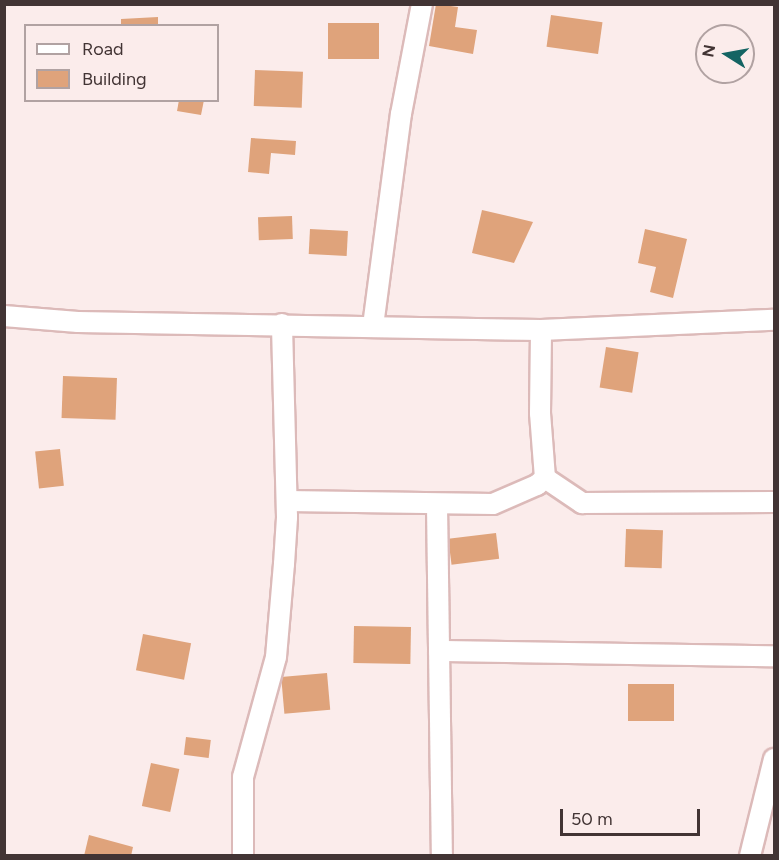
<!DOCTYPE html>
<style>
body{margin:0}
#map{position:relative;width:779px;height:860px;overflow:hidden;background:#fbeceb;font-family:Figtree,sans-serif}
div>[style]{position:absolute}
.building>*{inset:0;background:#dfa37b;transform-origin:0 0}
.roads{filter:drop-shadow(2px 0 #dcbab9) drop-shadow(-2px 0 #dcbab9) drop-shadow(0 2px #dcbab9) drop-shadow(0 -2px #dcbab9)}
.minor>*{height:20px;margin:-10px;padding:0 10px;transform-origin:10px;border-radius:10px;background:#fff}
span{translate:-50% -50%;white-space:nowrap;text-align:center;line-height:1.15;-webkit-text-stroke:4.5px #fbeceb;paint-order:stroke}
.frame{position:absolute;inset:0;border:6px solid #423434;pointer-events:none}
.legend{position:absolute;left:24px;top:24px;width:195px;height:78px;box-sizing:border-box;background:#fbeceb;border:2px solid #b1a2a2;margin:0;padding:8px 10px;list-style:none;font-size:18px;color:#423434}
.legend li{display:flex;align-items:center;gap:12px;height:30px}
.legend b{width:30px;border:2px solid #b1a2a2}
.north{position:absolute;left:695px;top:24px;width:60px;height:60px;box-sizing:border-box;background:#fbeceb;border:2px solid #b1a2a2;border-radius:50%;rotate:281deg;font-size:16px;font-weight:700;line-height:24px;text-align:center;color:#423434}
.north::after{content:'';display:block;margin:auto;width:21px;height:27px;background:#146463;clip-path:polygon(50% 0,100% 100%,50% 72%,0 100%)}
.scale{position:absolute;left:560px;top:809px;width:140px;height:27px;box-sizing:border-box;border:3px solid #423434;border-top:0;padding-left:8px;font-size:18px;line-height:21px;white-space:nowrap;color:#423434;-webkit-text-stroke:4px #fbeceb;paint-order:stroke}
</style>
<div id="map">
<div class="building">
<div style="clip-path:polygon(436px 4px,458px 7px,455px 27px,477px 30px,473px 54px,429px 46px)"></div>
<div style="left:551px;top:15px;width:52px;height:32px;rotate:8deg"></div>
<div style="clip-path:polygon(158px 17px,158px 26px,121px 26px,121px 19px)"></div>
<div style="left:328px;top:23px;width:51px;height:36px"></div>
<div style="left:255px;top:70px;width:48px;height:36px;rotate:2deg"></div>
<div style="clip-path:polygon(179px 100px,204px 100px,201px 115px,177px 111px)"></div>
<div style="clip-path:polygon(251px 138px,296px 141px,295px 155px,271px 153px,269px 174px,248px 172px)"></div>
<div style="clip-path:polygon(482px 210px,533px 222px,514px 263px,472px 253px)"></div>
<div style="left:292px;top:216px;width:23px;height:34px;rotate:88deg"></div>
<div style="left:310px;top:229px;width:38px;height:25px;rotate:3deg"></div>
<div style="clip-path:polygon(645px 229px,687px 239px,673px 298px,650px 292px,656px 267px,638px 263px)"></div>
<div style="left:606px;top:347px;width:33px;height:41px;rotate:9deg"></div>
<div style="left:63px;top:376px;width:54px;height:42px;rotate:2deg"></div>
<div style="left:60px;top:449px;width:37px;height:25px;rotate:84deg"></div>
<div style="left:626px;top:529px;width:37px;height:38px;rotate:2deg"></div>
<div style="left:496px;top:533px;width:26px;height:48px;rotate:83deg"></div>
<div style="left:354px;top:626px;width:57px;height:37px;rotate:1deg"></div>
<div style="left:143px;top:634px;width:49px;height:37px;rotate:11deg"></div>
<div style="left:327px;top:673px;width:37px;height:46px;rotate:85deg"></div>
<div style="left:628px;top:684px;width:46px;height:37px"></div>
<div style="left:186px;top:737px;width:25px;height:18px;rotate:7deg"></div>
<div style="left:151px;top:763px;width:29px;height:44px;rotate:12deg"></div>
<div style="clip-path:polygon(89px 835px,133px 847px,131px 856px,84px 856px)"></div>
</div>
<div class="roads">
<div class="minor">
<div style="left:4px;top:316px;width:74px;rotate:4.6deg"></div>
<div style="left:78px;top:322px;width:463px;rotate:1deg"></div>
<div style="left:541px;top:330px;width:233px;rotate:-2.5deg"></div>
<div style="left:373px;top:326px;width:214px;rotate:-82.5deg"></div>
<div style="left:401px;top:114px;width:112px;rotate:-79.2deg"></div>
<div style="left:545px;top:478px;width:45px;rotate:34deg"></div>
<div style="left:582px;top:503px;width:192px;rotate:-0.3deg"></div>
<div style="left:287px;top:501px;width:206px;rotate:0.8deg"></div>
<div style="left:493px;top:504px;width:48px;rotate:-23.4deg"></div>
<div style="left:537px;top:485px;width:11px;rotate:-41deg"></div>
<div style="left:545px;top:478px;width:65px;rotate:-94.4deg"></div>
<div style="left:540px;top:413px;width:83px;rotate:-89.3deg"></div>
<div style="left:437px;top:505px;width:351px;rotate:89.2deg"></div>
<div style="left:439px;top:651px;width:335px;rotate:0.9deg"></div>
<div style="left:243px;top:856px;width:79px;rotate:-90deg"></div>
<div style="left:243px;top:777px;width:124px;rotate:-74.6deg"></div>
<div style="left:276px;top:657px;width:93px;rotate:-85.1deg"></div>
<div style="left:284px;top:564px;width:47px;rotate:-86.3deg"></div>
<div style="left:287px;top:517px;width:193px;rotate:-91.5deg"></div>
<div style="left:750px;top:856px;width:100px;rotate:-76.1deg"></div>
</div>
</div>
<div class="frame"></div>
<ul class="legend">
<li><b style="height:8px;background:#fff"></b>Road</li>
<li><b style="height:16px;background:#dfa37b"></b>Building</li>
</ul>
<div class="north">N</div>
<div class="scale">50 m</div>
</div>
